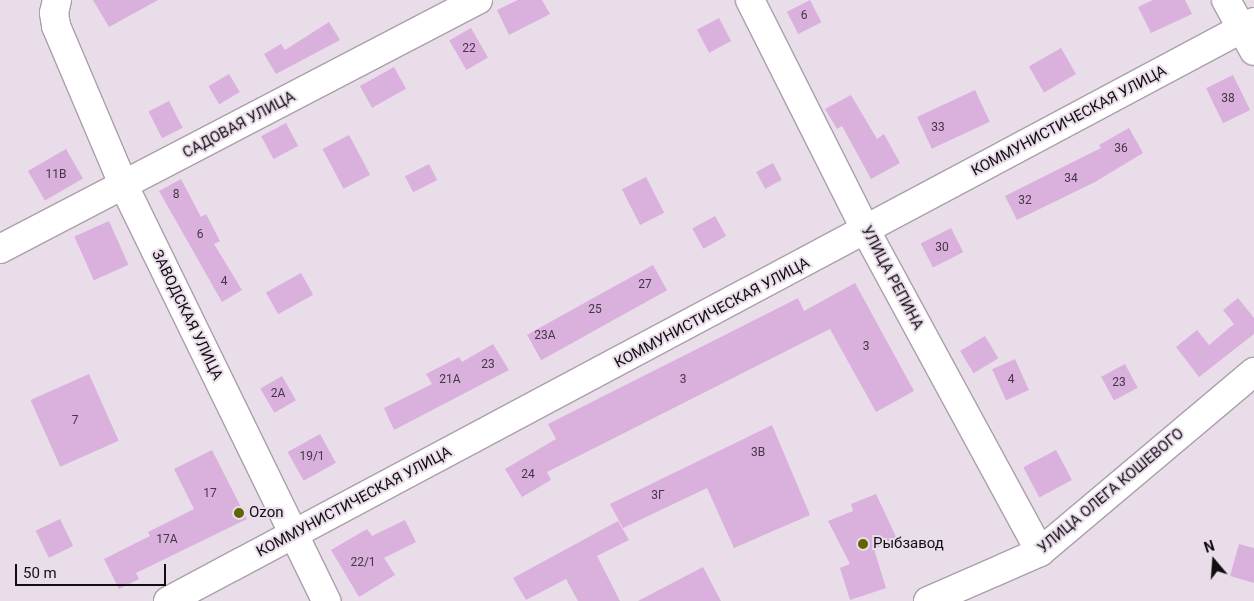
<!DOCTYPE html>
<meta charset="utf-8">
<style>
body{margin:0}
#map{position:relative;width:1254px;height:601px;overflow:hidden;background:#e9ddea;font-family:Roboto,sans-serif}
div>[style]{position:absolute}
.building>*{inset:0;background:#dab0dd;transform-origin:0 0}
.roads{filter:drop-shadow(1px 0 #aa9fab) drop-shadow(-1px 0 #aa9fab) drop-shadow(0 1px #aa9fab) drop-shadow(0 -1px #aa9fab)}
.minor>*{height:28px;margin:-14px;padding:0 14px;transform-origin:14px;border-radius:14px;background:#fff}
.dots>*{width:14px;height:14px;translate:-50% -50%;box-sizing:border-box;border:2px solid #e9ddea;border-radius:50%}
span{translate:-50% -50%;white-space:nowrap;text-align:center;line-height:1.15;-webkit-text-stroke:4px #e9ddea;paint-order:stroke}
.number-label{font-size:12px;color:#443645}
.number-label span{-webkit-text-stroke-width:0}
.street-label{font-size:15px;color:#120e12}
.poi-label{font-size:15px;color:#120e12}
.left{translate:0 -50%;text-align:left}
.north{position:absolute;left:1189px;top:536px;width:50px;height:50px;-webkit-text-stroke:4px #e9ddea;paint-order:stroke;rotate:342deg;font-size:14px;font-weight:700;line-height:20px;text-align:center;color:#120e12}
.north::after{content:'';display:block;margin:auto;width:18px;height:22px;background:#120e12;clip-path:polygon(50% 0,100% 100%,50% 72%,0 100%)}
.scale{position:absolute;left:15px;top:564px;width:151px;height:22px;box-sizing:border-box;border:2px solid #120e12;border-top:0;padding-left:6px;font-size:15px;line-height:18px;white-space:nowrap;color:#120e12;-webkit-text-stroke:4px #e9ddea;paint-order:stroke}
</style>
<div id="map">
<div class="building">
<div style="clip-path:polygon(93px 0,158px 0,109px 27px)"></div>
<div style="clip-path:polygon(518px 0,542px 0,550px 14px,509px 35px,497px 10px)"></div>
<div style="left:810px;top:0;width:25px;height:26px;rotate:63deg"></div>
<div style="clip-path:polygon(1153px 0,1185px 0,1192px 14px,1151px 33px,1138px 7px)"></div>
<div style="left:719px;top:18px;width:26px;height:25px;rotate:62deg"></div>
<div style="clip-path:polygon(329px 22px,340px 40px,276px 74px,264px 54px,281px 44px,285px 50px)"></div>
<div style="left:471px;top:28px;width:34px;height:25px;rotate:60deg"></div>
<div style="left:1061px;top:48px;width:30px;height:37px;rotate:60deg"></div>
<div style="left:394px;top:67px;width:25px;height:39px;rotate:61deg"></div>
<div style="left:229px;top:74px;width:21px;height:24px;rotate:59deg"></div>
<div style="left:1233px;top:75px;width:39px;height:30px;rotate:64deg"></div>
<div style="left:975px;top:90px;width:35px;height:64px;rotate:65deg"></div>
<div style="clip-path:polygon(851px 95px,877px 139px,884px 134px,900px 163px,871px 179px,842px 126px,837px 129px,825px 109px)"></div>
<div style="left:169px;top:101px;width:30px;height:23px;rotate:63deg"></div>
<div style="left:286px;top:123px;width:26px;height:28px;rotate:62deg"></div>
<div style="clip-path:polygon(1129px 128px,1143px 153px,1095px 182px,1017px 220px,1005px 196px,1101px 148px,1099px 145px)"></div>
<div style="left:349px;top:135px;width:45px;height:30px;rotate:62deg"></div>
<div style="left:66px;top:149px;width:34px;height:44px;rotate:60deg"></div>
<div style="left:773px;top:163px;width:19px;height:19px;rotate:62deg"></div>
<div style="left:429px;top:164px;width:18px;height:27px;rotate:63deg"></div>
<div style="left:646px;top:177px;width:40px;height:27px;rotate:63deg"></div>
<div style="clip-path:polygon(181px 179px,201px 217px,206px 214px,220px 241px,214px 244px,242px 290px,222px 302px,159px 191px)"></div>
<div style="left:715px;top:216px;width:23px;height:26px;rotate:61deg"></div>
<div style="left:109px;top:221px;width:48px;height:38px;rotate:66deg"></div>
<div style="left:951px;top:228px;width:27px;height:34px;rotate:63deg"></div>
<div style="left:653px;top:265px;width:29px;height:144px;rotate:61deg"></div>
<div style="left:301px;top:273px;width:25px;height:40px;rotate:61deg"></div>
<div style="clip-path:polygon(855px 283px,914px 391px,876px 412px,830px 329px,547px 472px,551px 480px,522px 497px,505px 469px,556px 439px,548px 424px,798px 298px,804px 311px)"></div>
<div style="clip-path:polygon(1238px 298px,1254px 318px,1254px 334px,1199px 377px,1176px 347px,1197px 330px,1209px 345px,1234px 324px,1223px 310px)"></div>
<div style="left:985px;top:336px;width:26px;height:29px;rotate:59deg"></div>
<div style="clip-path:polygon(493px 344px,509px 370px,394px 430px,384px 408px,432px 384px,426px 374px,459px 357px,462px 362px)"></div>
<div style="left:1015px;top:359px;width:34px;height:25px;rotate:66deg"></div>
<div style="left:1125px;top:364px;width:27px;height:27px;rotate:62deg"></div>
<div style="left:89px;top:374px;width:73px;height:64px;rotate:66deg"></div>
<div style="left:282px;top:376px;width:28px;height:25px;rotate:60deg"></div>
<div style="clip-path:polygon(772px 425px,810px 515px,734px 548px,707px 488px,623px 528px,610px 504px)"></div>
<div style="left:320px;top:434px;width:33px;height:37px;rotate:61deg"></div>
<div style="clip-path:polygon(212px 450px,247px 519px,136px 573px,139px 579px,119px 589px,104px 559px,150px 536px,148px 532px,194px 509px,174px 469px)"></div>
<div style="left:1056px;top:450px;width:34px;height:37px;rotate:62deg"></div>
<div style="clip-path:polygon(876px 494px,897px 539px,874px 549px,886px 588px,850px 600px,840px 568px,850px 564px,828px 521px,853px 511px,851px 504px)"></div>
<div style="left:60px;top:519px;width:30px;height:27px;rotate:64deg"></div>
<div style="clip-path:polygon(405px 520px,416px 542px,384px 558px,395px 575px,359px 597px,331px 550px,367px 529px,372px 536px)"></div>
<div style="clip-path:polygon(618px 521px,629px 540px,597px 556px,620px 601px,578px 601px,566px 579px,526px 600px,513px 578px)"></div>
<div style="clip-path:polygon(1239px 544px,1254px 548px,1254px 583px,1230px 576px)"></div>
<div style="clip-path:polygon(703px 567px,721px 601px,638px 601px)"></div>
</div>
<div class="roads">
<div class="minor">
<div style="left:57px;top:0;width:13px;rotate:103deg"></div>
<div style="left:54px;top:13px;width:13px;rotate:81deg"></div>
<div style="left:56px;top:26px;width:174px;rotate:67deg"></div>
<div style="left:124px;top:186px;width:462px;rotate:64deg"></div>
<div style="left:750px;top:0;width:258px;rotate:63.3deg"></div>
<div style="left:866px;top:231px;width:365px;rotate:61.5deg"></div>
<div style="left:1226px;top:0;width:58px;rotate:61.2deg"></div>
<div style="left:0;top:249px;width:539px;rotate:-27.52deg"></div>
<div style="left:168px;top:601px;width:1231px;rotate:-28.06deg"></div>
<div style="left:928px;top:601px;width:122px;rotate:-23.6deg"></div>
<div style="left:1040px;top:552px;width:280px;rotate:-40.1deg"></div>
</div>
</div>
<div class="dots">
<div style="left:239px;top:513px;background:#5e6502"></div>
<div style="left:863px;top:544px;background:#5e6502"></div>
</div>
<div class="number-label">
<span style="left:804px;top:16px">6</span>
<span style="left:469px;top:49px">22</span>
<span style="left:1228px;top:99px">38</span>
<span style="left:938px;top:128px">33</span>
<span style="left:1121px;top:149px">36</span>
<span style="left:56px;top:175px">11В</span>
<span style="left:1071px;top:179px">34</span>
<span style="left:176px;top:195px">8</span>
<span style="left:1025px;top:201px">32</span>
<span style="left:200px;top:235px">6</span>
<span style="left:942px;top:248px">30</span>
<span style="left:224px;top:282px">4</span>
<span style="left:645px;top:285px">27</span>
<span style="left:595px;top:310px">25</span>
<span style="left:545px;top:336px">23А</span>
<span style="left:866px;top:347px">3</span>
<span style="left:488px;top:365px">23</span>
<span style="left:450px;top:380px">21А</span>
<span style="left:683px;top:380px">3</span>
<span style="left:1011px;top:380px">4</span>
<span style="left:1119px;top:383px">23</span>
<span style="left:278px;top:394px">2А</span>
<span style="left:75px;top:421px">7</span>
<span style="left:758px;top:453px">3В</span>
<span style="left:312px;top:457px">19/1</span>
<span style="left:528px;top:475px">24</span>
<span style="left:210px;top:494px">17</span>
<span style="left:658px;top:496px">3Г</span>
<span style="left:167px;top:540px">17А</span>
<span style="left:363px;top:563px">22/1</span>
</div>
<div class="street-label">
<span style="left:1069px;top:121px;rotate:-28deg">КОММУНИСТИЧЕСКАЯ УЛИЦА</span>
<span style="left:239px;top:125px;rotate:-28deg">САДОВАЯ УЛИЦА</span>
<span style="left:892px;top:278px;rotate:62deg">УЛИЦА РЕПИНА</span>
<span style="left:712px;top:313px;rotate:-28deg">КОММУНИСТИЧЕСКАЯ УЛИЦА</span>
<span style="left:187px;top:315px;rotate:64deg">ЗАВОДСКАЯ УЛИЦА</span>
<span style="left:1111px;top:491px;rotate:-40deg">УЛИЦА ОЛЕГА КОШЕВОГО</span>
<span style="left:354px;top:502px;rotate:-28deg">КОММУНИСТИЧЕСКАЯ УЛИЦА</span>
</div>
<div class="poi-label">
<span class="left" style="left:249px;top:513px">Ozon</span>
<span class="left" style="left:873px;top:544px">Рыбзавод</span>
</div>
<div class="north">N</div>
<div class="scale">50 m</div>
</div>
